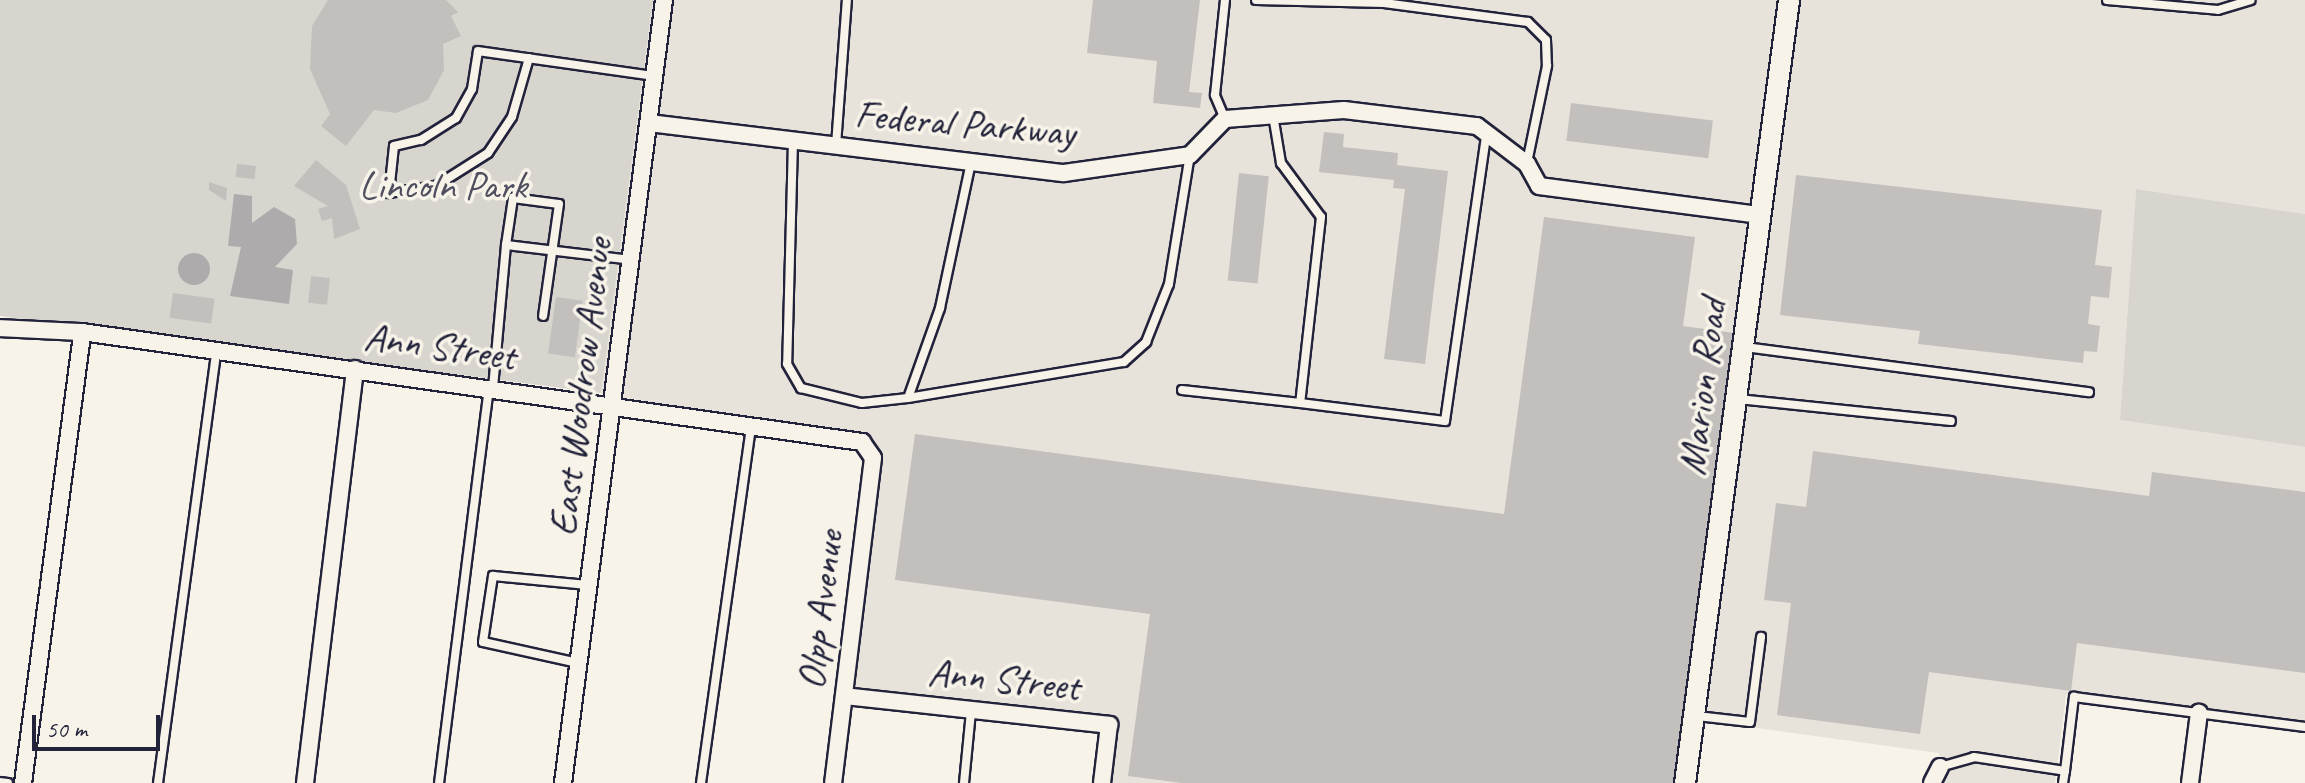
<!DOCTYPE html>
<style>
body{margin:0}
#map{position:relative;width:2305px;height:783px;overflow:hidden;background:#f7f3e8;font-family:Caveat,sans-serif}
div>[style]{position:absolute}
.built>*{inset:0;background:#e7e3db}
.green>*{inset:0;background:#d8d5cf}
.water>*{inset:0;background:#aeabad}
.round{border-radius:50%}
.building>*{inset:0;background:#c2bfbd;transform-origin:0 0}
.roads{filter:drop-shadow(2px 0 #22223b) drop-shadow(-2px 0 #22223b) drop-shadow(0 2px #22223b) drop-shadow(0 -2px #22223b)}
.service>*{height:8px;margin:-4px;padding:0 4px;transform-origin:4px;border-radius:4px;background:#f7f3e8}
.minor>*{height:16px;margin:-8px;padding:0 8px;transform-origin:8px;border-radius:8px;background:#f7f3e8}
.tertiary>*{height:20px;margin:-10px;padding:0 10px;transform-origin:10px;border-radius:10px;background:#f7f3e8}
span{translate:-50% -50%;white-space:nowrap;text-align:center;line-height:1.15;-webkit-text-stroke:7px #f7f3e8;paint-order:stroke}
.street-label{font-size:40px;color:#22223b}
.park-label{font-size:40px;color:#504f60}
.scale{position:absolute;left:32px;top:715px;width:128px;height:36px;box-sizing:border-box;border:4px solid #22223b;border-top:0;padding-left:10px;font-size:24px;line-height:28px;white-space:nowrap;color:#22223b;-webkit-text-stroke:6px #f7f3e8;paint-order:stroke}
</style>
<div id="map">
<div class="built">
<div style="clip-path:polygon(653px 0,2305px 0,2305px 214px,2136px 189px,2120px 420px,2305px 447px,2305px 723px,2066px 695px,2055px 783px,1936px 783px,1939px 753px,1697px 720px,1688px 783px,1102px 783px,1109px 731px,843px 696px,874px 443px,601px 393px)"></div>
</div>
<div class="green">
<div style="clip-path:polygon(0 0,653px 0,601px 393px,0 316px)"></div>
<div style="clip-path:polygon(2136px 189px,2305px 214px,2305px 447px,2120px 420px)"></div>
</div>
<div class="water">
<div style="clip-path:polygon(234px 194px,252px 196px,252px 223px,274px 207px,295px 219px,297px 244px,275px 267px,293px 270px,289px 304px,230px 296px,241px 247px,228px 246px)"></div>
<div class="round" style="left:178px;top:253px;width:32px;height:32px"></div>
</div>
<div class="building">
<div style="clip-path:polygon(328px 0,446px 0,458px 12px,451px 16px,461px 36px,443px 44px,444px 70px,428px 100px,396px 113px,374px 110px,346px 146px,321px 126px,330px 114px,310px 69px,312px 26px)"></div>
<div style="clip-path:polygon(1093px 0,1200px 0,1189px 92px,1202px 93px,1200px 108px,1153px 103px,1157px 61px,1087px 53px)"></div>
<div style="left:1571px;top:103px;width:143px;height:38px;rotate:7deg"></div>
<div style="clip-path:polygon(1324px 132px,1344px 134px,1343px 147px,1398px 153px,1397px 165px,1448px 171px,1425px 364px,1384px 359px,1405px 189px,1393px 188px,1394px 180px,1319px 172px)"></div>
<div style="clip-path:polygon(316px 160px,346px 185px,360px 229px,334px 239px,332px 218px,322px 221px,318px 209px,328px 206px,294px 186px)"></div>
<div style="left:237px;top:164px;width:19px;height:13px;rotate:6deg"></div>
<div style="left:1239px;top:173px;width:30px;height:108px;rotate:6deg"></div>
<div style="clip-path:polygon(1796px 175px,2102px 210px,2095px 265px,2112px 267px,2109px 298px,2091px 296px,2088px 324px,2100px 326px,2097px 352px,2084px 351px,2083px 363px,1918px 344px,1920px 331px,1780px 315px)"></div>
<div style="clip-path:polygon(209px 182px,227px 188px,226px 201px,209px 190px)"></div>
<div style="clip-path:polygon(1544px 217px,1695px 237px,1683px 326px,1734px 333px,1673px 783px,1182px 783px,1128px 776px,1150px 614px,895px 580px,915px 434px,1504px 514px)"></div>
<div style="left:311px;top:276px;width:19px;height:27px;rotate:6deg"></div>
<div style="left:173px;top:293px;width:42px;height:25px;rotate:8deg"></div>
<div style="left:556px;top:297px;width:27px;height:57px;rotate:8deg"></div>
<div style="clip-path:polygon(1813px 451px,2149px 496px,2152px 472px,2305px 492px,2305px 673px,2077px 643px,2071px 691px,1929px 672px,1920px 734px,1777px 715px,1791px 603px,1764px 600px,1776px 503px,1806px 507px)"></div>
</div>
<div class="roads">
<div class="service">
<div style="left:1256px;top:0;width:128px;rotate:1.3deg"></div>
<div style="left:1384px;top:3px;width:145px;rotate:7.5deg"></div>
<div style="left:1528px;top:22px;width:25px;rotate:45deg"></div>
<div style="left:1546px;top:40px;width:26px;rotate:88deg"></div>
<div style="left:1547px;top:66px;width:99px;rotate:101.7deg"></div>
<div style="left:2107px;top:0;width:111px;rotate:5.1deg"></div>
<div style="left:2218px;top:10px;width:34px;rotate:-17deg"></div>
<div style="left:529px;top:58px;width:61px;rotate:106.1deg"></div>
<div style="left:512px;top:117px;width:43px;rotate:123.7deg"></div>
<div style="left:488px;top:153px;width:62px;rotate:147.6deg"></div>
<div style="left:436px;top:186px;width:48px;rotate:171.5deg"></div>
<div style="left:389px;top:193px;width:47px;rotate:-83.9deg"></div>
<div style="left:394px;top:146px;width:28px;rotate:-13deg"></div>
<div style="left:421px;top:140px;width:41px;rotate:-32.2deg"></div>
<div style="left:456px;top:118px;width:33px;rotate:-61deg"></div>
<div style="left:472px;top:89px;width:38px;rotate:-81deg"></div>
<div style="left:478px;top:51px;width:178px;rotate:8.1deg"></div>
<div style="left:1273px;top:115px;width:49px;rotate:80.5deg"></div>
<div style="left:1281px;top:163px;width:67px;rotate:53.5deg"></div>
<div style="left:1321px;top:217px;width:187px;rotate:96.4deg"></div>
<div style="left:1300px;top:403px;width:146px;rotate:7.1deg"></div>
<div style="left:1445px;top:421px;width:289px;rotate:-81.8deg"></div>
<div style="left:1225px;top:119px;width:26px;rotate:-113deg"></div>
<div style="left:1215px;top:95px;width:96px;rotate:-84deg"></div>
<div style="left:793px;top:141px;width:223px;rotate:91.5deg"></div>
<div style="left:787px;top:364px;width:28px;rotate:60deg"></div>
<div style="left:801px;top:388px;width:63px;rotate:13.8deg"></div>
<div style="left:862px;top:403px;width:46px;rotate:-6.2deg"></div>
<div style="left:908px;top:398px;width:96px;rotate:-70.4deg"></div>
<div style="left:940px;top:308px;width:149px;rotate:-78deg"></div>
<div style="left:836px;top:145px;width:145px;rotate:-85.7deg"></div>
<div style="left:506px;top:245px;width:48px;rotate:-81.5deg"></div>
<div style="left:513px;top:198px;width:46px;rotate:7.4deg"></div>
<div style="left:559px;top:204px;width:113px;rotate:98.1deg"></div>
<div style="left:1745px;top:347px;width:347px;rotate:7.5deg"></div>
<div style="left:493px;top:388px;width:144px;rotate:-84.8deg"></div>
<div style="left:506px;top:245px;width:126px;rotate:6.8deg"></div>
<div style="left:1182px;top:390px;width:119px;rotate:6.3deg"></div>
<div style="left:908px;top:398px;width:219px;rotate:-9.5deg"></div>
<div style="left:1124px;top:362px;width:30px;rotate:-42deg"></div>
<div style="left:1146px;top:342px;width:62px;rotate:-68.4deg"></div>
<div style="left:1169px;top:284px;width:131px;rotate:-80.8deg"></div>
<div style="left:1738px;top:399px;width:214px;rotate:5.9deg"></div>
<div style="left:578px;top:663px;width:97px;rotate:-167.5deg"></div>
<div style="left:483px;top:642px;width:67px;rotate:-81.4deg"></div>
<div style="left:493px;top:576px;width:95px;rotate:5.4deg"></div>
<div style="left:1697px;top:716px;width:53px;rotate:6.5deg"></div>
<div style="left:1750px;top:722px;width:86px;rotate:-82.6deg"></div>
<div style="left:1940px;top:767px;width:35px;rotate:-16deg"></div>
<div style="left:1974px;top:757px;width:92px;rotate:8.7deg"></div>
<div style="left:2065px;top:771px;width:75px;rotate:-83.1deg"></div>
<div style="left:2074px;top:697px;width:233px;rotate:7.4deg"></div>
<div style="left:0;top:782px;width:8px;rotate:7deg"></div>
<div style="left:158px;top:783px;width:435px;rotate:-82.3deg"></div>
<div style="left:439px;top:783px;width:399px;rotate:-82.8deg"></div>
<div style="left:701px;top:783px;width:361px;rotate:-82deg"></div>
<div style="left:964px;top:783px;width:72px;rotate:-84.4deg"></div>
<div style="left:2063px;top:783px;width:12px;rotate:-81deg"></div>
</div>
<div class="minor">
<div style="left:649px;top:123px;width:418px;rotate:6.9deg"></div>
<div style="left:1064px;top:173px;width:127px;rotate:-8.1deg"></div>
<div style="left:1190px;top:155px;width:50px;rotate:-45.8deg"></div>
<div style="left:1225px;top:119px;width:119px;rotate:-4.3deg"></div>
<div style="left:1344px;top:110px;width:134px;rotate:6.9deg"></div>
<div style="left:1477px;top:126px;width:63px;rotate:37.2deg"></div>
<div style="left:1527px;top:164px;width:25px;rotate:61deg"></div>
<div style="left:1539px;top:186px;width:223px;rotate:7.5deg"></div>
<div style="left:0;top:328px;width:82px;rotate:2.8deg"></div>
<div style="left:82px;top:332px;width:788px;rotate:8.03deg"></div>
<div style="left:862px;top:442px;width:19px;rotate:55deg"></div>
<div style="left:873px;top:458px;width:327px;rotate:97deg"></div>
<div style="left:844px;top:696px;width:267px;rotate:6.2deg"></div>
<div style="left:1109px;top:725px;width:58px;rotate:96.9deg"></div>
<div style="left:23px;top:783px;width:455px;rotate:-82.5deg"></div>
<div style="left:305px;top:783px;width:417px;rotate:-83.1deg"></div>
<div style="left:563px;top:783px;width:789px;rotate:-82.65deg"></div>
<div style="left:1932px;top:783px;width:18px;rotate:-63deg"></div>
<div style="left:2190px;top:783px;width:71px;rotate:-82.7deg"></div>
</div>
<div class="tertiary">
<div style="left:1685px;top:783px;width:790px;rotate:-82.43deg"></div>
</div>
</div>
<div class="street-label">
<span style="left:965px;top:123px;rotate:5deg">Federal Parkway</span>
<span style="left:440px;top:346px;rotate:8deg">Ann Street</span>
<span style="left:580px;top:387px;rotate:-83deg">East Woodrow Avenue</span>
<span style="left:1702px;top:387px;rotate:-83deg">Marion Road</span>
<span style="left:820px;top:610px;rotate:-83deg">Olpp Avenue</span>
<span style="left:1004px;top:679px;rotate:6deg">Ann Street</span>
</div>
<div class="park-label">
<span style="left:443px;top:185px">Lincoln Park</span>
</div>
<div class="scale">50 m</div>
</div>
